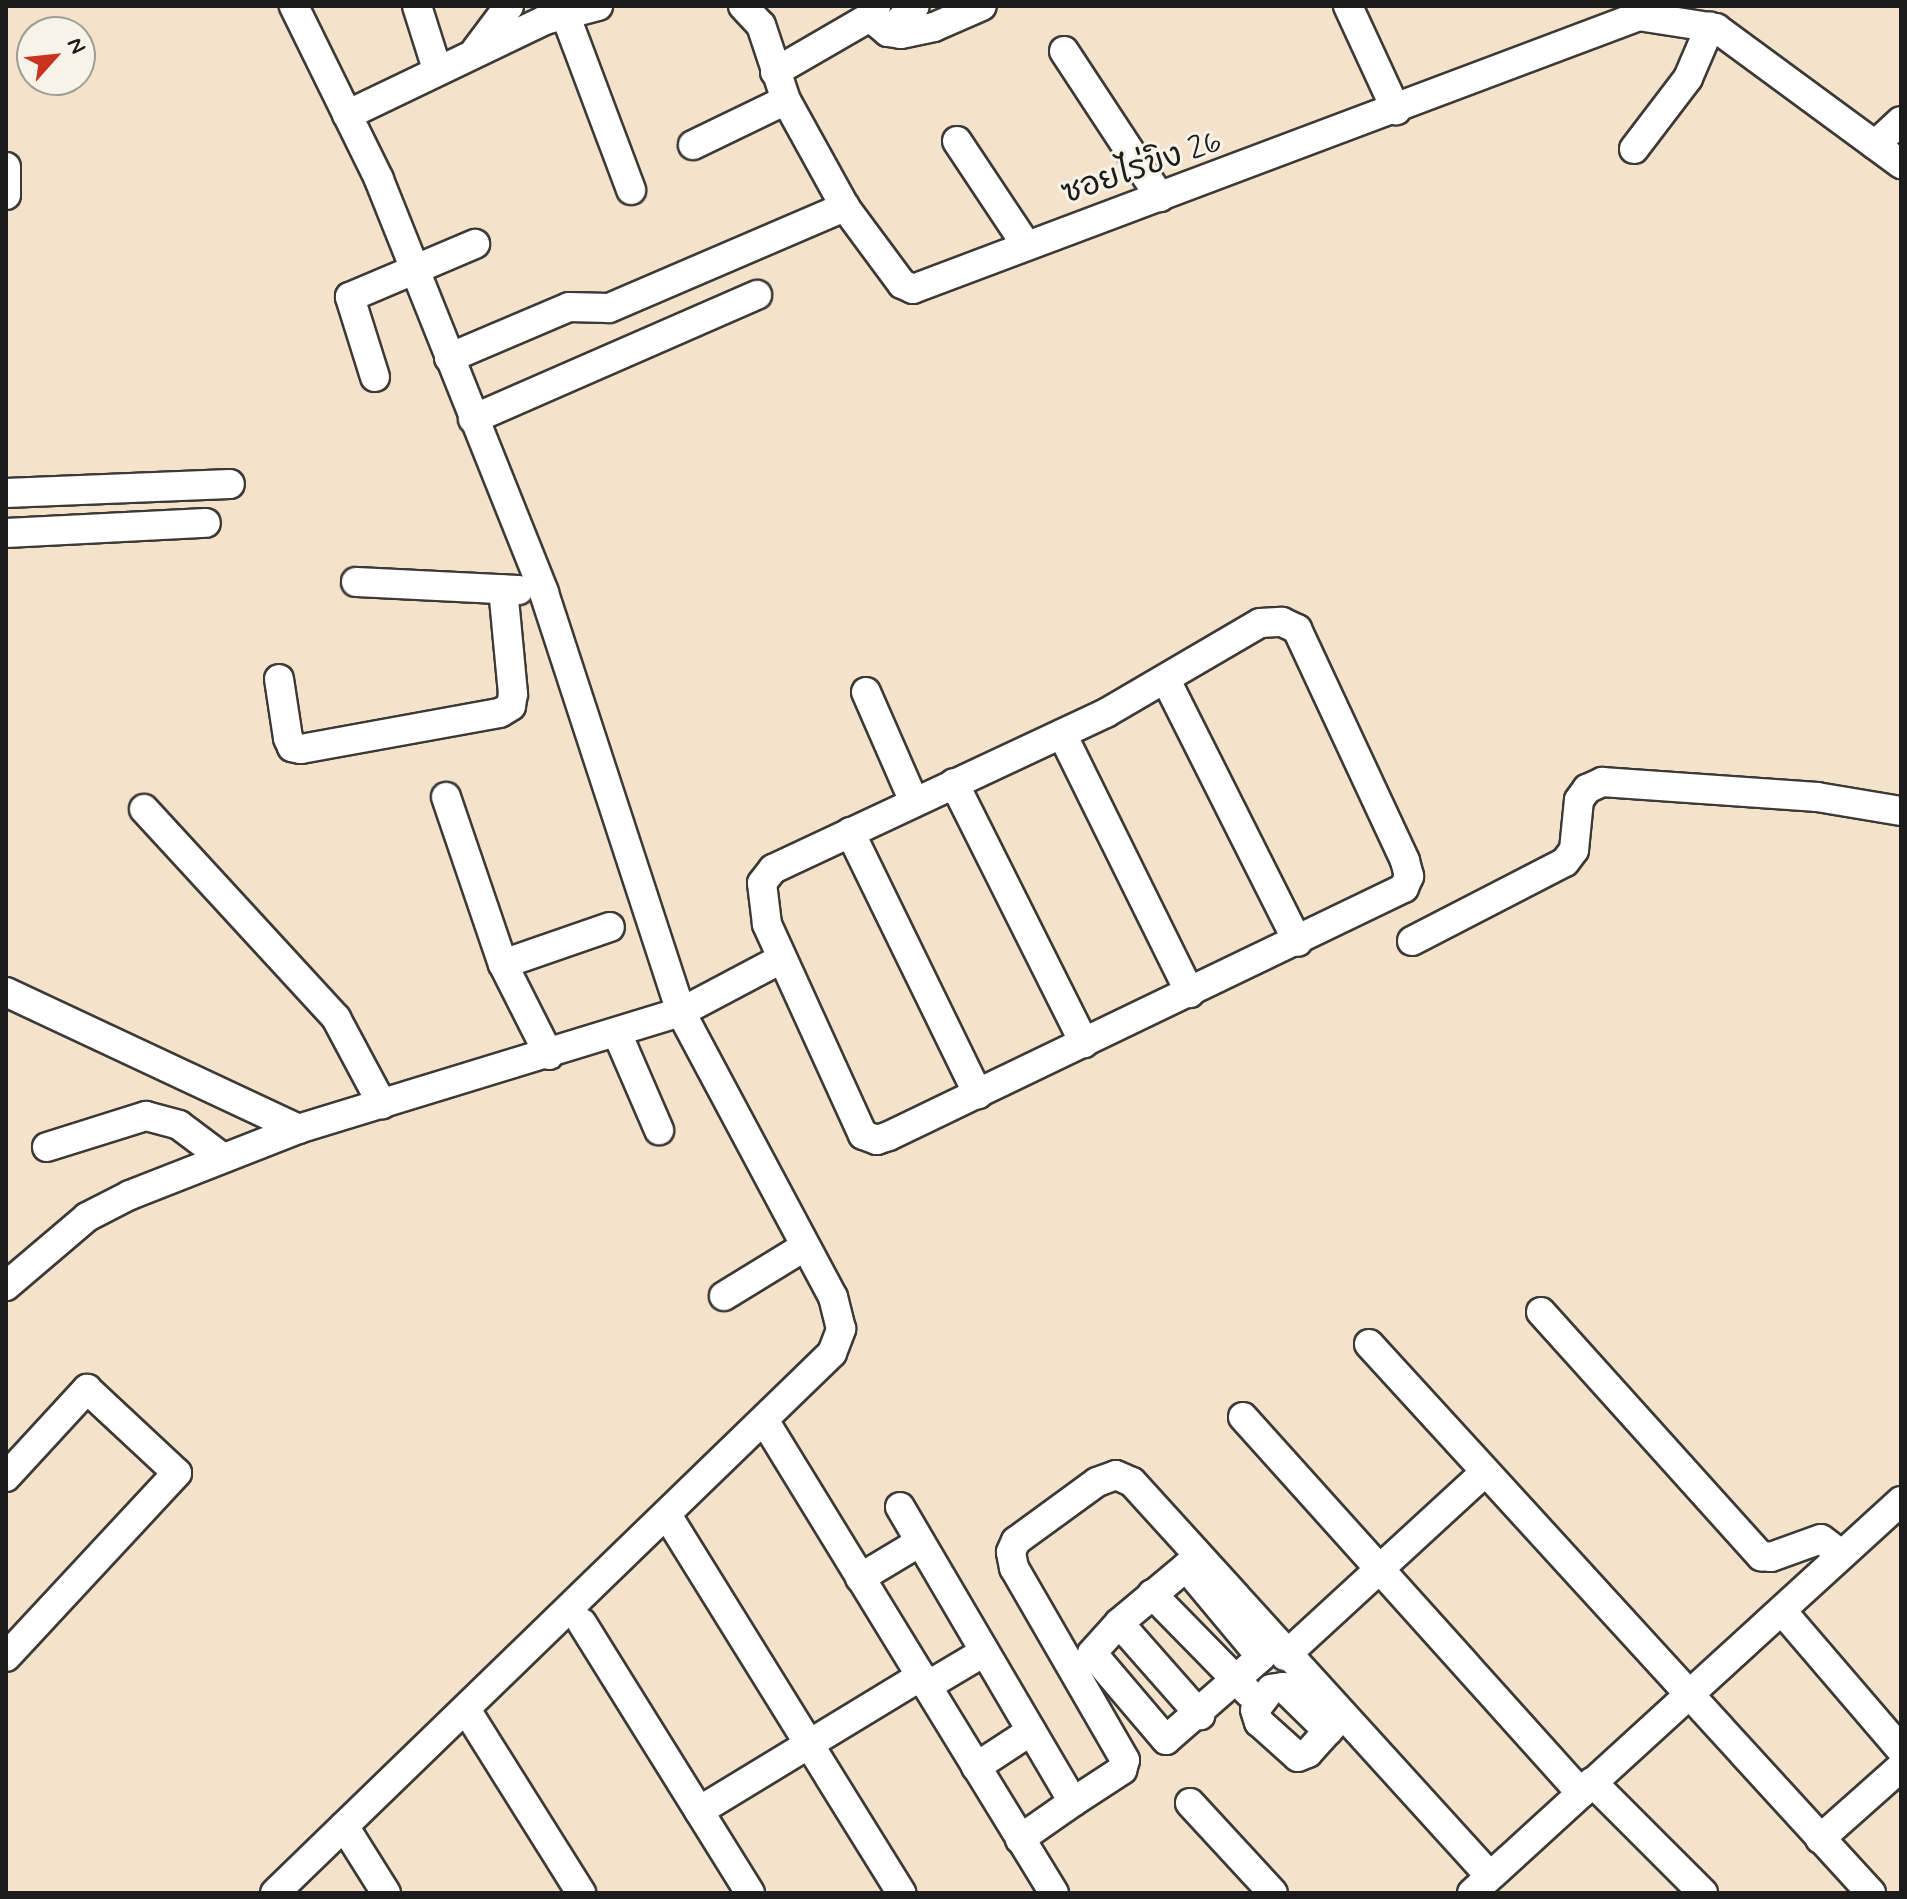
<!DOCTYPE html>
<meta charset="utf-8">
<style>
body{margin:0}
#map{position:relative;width:1907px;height:1899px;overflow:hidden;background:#f4e2ca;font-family:Mynerve,"Playpen Sans Thai",sans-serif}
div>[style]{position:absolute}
.roads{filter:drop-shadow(2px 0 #3c3a36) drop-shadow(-2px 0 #3c3a36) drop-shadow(0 2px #3c3a36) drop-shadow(0 -2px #3c3a36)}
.minor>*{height:28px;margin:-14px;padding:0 14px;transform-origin:14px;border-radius:14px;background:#fff}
span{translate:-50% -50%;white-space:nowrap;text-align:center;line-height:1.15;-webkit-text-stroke:6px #f7f3e8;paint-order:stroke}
.street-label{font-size:32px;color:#1c1c1c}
.frame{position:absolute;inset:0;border:8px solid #1c1c1c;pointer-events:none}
.north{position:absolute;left:16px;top:16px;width:80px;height:80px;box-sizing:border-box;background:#f7f3e8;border:2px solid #9f9d96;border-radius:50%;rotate:63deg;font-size:22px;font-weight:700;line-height:32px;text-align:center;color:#1c1c1c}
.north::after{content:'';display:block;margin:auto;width:28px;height:36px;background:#c8321e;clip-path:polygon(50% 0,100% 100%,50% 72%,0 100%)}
</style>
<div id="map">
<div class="roads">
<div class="minor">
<div style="left:417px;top:6px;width:66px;rotate:72.4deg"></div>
<div style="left:743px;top:6px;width:26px;rotate:47deg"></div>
<div style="left:761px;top:25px;width:79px;rotate:71.6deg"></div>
<div style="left:786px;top:100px;width:122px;rotate:61.1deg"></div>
<div style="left:845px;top:207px;width:96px;rotate:53.5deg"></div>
<div style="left:902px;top:284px;width:12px;rotate:24deg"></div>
<div style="left:913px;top:289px;width:776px;rotate:-20.61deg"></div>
<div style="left:1639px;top:16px;width:78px;rotate:8.9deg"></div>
<div style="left:1716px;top:28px;width:230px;rotate:36.3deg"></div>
<div style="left:1348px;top:6px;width:115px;rotate:65.2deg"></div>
<div style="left:565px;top:14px;width:188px;rotate:69.4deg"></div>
<div style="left:870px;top:17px;width:23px;rotate:40deg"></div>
<div style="left:888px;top:32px;width:13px;rotate:9deg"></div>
<div style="left:901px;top:34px;width:34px;rotate:-12deg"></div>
<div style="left:934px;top:27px;width:52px;rotate:-23.6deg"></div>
<div style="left:888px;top:32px;width:37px;rotate:-44deg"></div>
<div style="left:476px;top:50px;width:55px;rotate:-53.1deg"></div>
<div style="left:1064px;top:51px;width:175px;rotate:56.7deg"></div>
<div style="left:775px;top:72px;width:110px;rotate:-30.1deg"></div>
<div style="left:870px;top:17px;width:13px;rotate:-61deg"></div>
<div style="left:347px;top:115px;width:220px;rotate:-25.6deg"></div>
<div style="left:545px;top:20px;width:55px;rotate:-14.8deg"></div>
<div style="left:957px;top:141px;width:125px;rotate:56.4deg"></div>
<div style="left:693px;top:145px;width:103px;rotate:-25.8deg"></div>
<div style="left:1875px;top:145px;width:35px;rotate:-43deg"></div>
<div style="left:1634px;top:149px;width:89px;rotate:-52.7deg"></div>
<div style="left:1688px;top:78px;width:56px;rotate:-66.7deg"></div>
<div style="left:6px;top:167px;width:28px;rotate:90deg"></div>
<div style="left:449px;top:358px;width:130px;rotate:-23deg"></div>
<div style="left:569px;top:307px;width:40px;rotate:1.4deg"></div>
<div style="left:609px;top:308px;width:257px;rotate:-23.2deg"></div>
<div style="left:375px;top:377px;width:84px;rotate:-107.4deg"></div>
<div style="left:350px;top:297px;width:136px;rotate:-23deg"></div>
<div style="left:473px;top:419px;width:310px;rotate:-23.6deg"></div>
<div style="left:6px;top:493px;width:224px;rotate:-2.3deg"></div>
<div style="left:6px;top:533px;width:200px;rotate:-2.9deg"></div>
<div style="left:356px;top:582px;width:163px;rotate:2.8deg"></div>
<div style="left:1282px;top:622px;width:17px;rotate:25deg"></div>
<div style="left:1297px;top:629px;width:256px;rotate:65deg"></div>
<div style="left:1405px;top:861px;width:16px;rotate:75deg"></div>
<div style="left:1409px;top:876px;width:13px;rotate:113deg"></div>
<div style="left:1404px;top:888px;width:572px;rotate:154.29deg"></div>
<div style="left:889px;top:1136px;width:13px;rotate:162deg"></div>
<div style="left:877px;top:1140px;width:15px;rotate:-160deg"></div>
<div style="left:863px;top:1135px;width:232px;rotate:-114.5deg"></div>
<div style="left:767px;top:924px;width:41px;rotate:-97deg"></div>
<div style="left:762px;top:883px;width:18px;rotate:-52deg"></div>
<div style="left:773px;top:869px;width:368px;rotate:-25.1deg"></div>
<div style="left:1106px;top:713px;width:178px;rotate:-30.3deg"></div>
<div style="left:1260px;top:623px;width:22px;rotate:-3deg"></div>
<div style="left:279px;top:679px;width:60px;rotate:81.3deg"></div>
<div style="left:288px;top:738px;width:10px;rotate:66deg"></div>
<div style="left:292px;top:747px;width:9px;rotate:13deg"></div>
<div style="left:301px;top:749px;width:202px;rotate:-10.3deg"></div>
<div style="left:500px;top:713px;width:13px;rotate:-32deg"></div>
<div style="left:511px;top:706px;width:12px;rotate:-81deg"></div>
<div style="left:513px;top:694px;width:105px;rotate:-95.4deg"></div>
<div style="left:1166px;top:680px;width:293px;rotate:63.3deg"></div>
<div style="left:866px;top:692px;width:120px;rotate:66.4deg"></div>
<div style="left:1062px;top:734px;width:289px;rotate:63.7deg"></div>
<div style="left:954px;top:783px;width:291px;rotate:63.4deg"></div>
<div style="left:446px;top:797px;width:176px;rotate:71.2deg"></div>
<div style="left:503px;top:964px;width:102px;rotate:63.2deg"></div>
<div style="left:144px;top:809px;width:284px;rotate:47.4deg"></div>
<div style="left:336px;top:1018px;width:98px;rotate:61.9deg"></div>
<div style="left:850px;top:832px;width:292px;rotate:64deg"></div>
<div style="left:1412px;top:941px;width:172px;rotate:-27.3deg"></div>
<div style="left:1565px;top:862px;width:15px;rotate:-53deg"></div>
<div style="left:1574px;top:850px;width:50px;rotate:-84.3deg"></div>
<div style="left:1579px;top:800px;width:14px;rotate:-54deg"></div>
<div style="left:1587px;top:789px;width:17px;rotate:-25deg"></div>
<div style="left:1602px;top:782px;width:216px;rotate:4deg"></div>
<div style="left:1817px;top:797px;width:85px;rotate:9.5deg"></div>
<div style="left:503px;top:964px;width:113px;rotate:-19.1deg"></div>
<div style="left:6px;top:992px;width:323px;rotate:25.1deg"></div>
<div style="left:617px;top:1033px;width:106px;rotate:66.6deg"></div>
<div style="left:47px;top:1147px;width:104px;rotate:-17.4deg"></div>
<div style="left:146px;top:1116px;width:34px;rotate:15deg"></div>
<div style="left:179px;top:1125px;width:55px;rotate:36.9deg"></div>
<div style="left:6px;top:1286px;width:106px;rotate:-40.4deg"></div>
<div style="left:87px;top:1217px;width:48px;rotate:-27.1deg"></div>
<div style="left:130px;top:1195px;width:180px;rotate:-21.4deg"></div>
<div style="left:298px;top:1129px;width:400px;rotate:-17deg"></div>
<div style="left:681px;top:1012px;width:113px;rotate:-27.9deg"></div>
<div style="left:724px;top:1296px;width:94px;rotate:-31.5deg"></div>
<div style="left:1541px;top:1312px;width:329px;rotate:48deg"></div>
<div style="left:1761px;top:1556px;width:10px;rotate:6deg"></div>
<div style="left:1771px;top:1557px;width:53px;rotate:-19.8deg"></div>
<div style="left:1821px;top:1539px;width:26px;rotate:37deg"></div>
<div style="left:1369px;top:1344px;width:744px;rotate:47.56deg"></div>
<div style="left:1243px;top:1417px;width:506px;rotate:48.05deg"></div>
<div style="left:764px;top:1420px;width:555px;rotate:58.49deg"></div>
<div style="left:6px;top:1477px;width:120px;rotate:-47.4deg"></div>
<div style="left:87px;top:1389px;width:123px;rotate:43deg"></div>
<div style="left:177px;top:1473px;width:251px;rotate:132.9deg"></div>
<div style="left:900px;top:1507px;width:342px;rotate:59.6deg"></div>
<div style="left:1073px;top:1802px;width:65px;rotate:145.1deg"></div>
<div style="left:667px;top:1515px;width:445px;rotate:58.2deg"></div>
<div style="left:1186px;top:1567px;width:117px;rotate:50.2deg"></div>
<div style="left:1261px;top:1657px;width:126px;rotate:138.9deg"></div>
<div style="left:1166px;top:1740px;width:114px;rotate:-130.4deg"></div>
<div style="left:1092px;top:1653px;width:40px;rotate:-48deg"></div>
<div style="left:1119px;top:1623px;width:87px;rotate:-39.9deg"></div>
<div style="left:860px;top:1578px;width:70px;rotate:-31deg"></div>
<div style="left:1152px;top:1594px;width:139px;rotate:45.6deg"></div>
<div style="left:1782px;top:1611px;width:183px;rotate:49.4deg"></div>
<div style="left:582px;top:1623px;width:318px;rotate:58.1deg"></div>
<div style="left:1119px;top:1623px;width:123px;rotate:48.6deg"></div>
<div style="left:1285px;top:1656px;width:270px;rotate:-42.6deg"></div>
<div style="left:927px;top:1686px;width:66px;rotate:-30.8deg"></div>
<div style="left:467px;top:1711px;width:215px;rotate:57.9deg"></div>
<div style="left:1328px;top:1731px;width:63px;rotate:-135.6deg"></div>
<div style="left:1283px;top:1687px;width:12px;rotate:171deg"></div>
<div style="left:1271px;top:1689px;width:26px;rotate:127deg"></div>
<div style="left:1255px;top:1710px;width:13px;rotate:72deg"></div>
<div style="left:1259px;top:1722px;width:52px;rotate:41.9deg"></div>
<div style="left:1298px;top:1757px;width:11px;rotate:-22deg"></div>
<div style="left:1308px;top:1753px;width:30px;rotate:-48deg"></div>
<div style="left:1328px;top:1731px;width:20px;rotate:-49deg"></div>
<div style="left:976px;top:1767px;width:66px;rotate:-33.2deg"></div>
<div style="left:1592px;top:1782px;width:157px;rotate:45deg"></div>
<div style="left:1073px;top:1802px;width:59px;rotate:-33.1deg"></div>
<div style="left:1122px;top:1770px;width:10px;rotate:-73deg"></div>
<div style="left:1125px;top:1760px;width:222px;rotate:-120deg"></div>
<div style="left:1014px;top:1568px;width:16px;rotate:-101deg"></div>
<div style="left:1011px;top:1552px;width:12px;rotate:-66deg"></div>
<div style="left:1016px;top:1541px;width:100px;rotate:-36.1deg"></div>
<div style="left:1097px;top:1482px;width:20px;rotate:-20deg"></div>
<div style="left:1116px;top:1475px;width:17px;rotate:24deg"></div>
<div style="left:1132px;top:1482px;width:532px;rotate:47.74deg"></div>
<div style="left:1190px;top:1803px;width:122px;rotate:47.3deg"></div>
<div style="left:699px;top:1811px;width:260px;rotate:-31.3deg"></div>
<div style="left:344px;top:1826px;width:79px;rotate:57.9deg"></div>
<div style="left:1820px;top:1839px;width:108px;rotate:-41.6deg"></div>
<div style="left:275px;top:1893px;width:776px;rotate:-44.11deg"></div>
<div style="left:832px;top:1353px;width:26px;rotate:-69deg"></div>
<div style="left:841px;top:1329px;width:33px;rotate:-104deg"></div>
<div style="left:833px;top:1297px;width:323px;rotate:-118.1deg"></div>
<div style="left:681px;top:1012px;width:442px;rotate:-108.1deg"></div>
<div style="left:544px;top:592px;width:445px;rotate:-111.8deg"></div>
<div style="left:379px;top:179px;width:193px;rotate:-116.2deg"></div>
<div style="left:1472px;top:1893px;width:581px;rotate:-42.42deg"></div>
</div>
</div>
<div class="street-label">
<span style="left:1142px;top:168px;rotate:-19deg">ซอยไร่ขิง 26</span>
</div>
<div class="frame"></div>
<div class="north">N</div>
</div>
